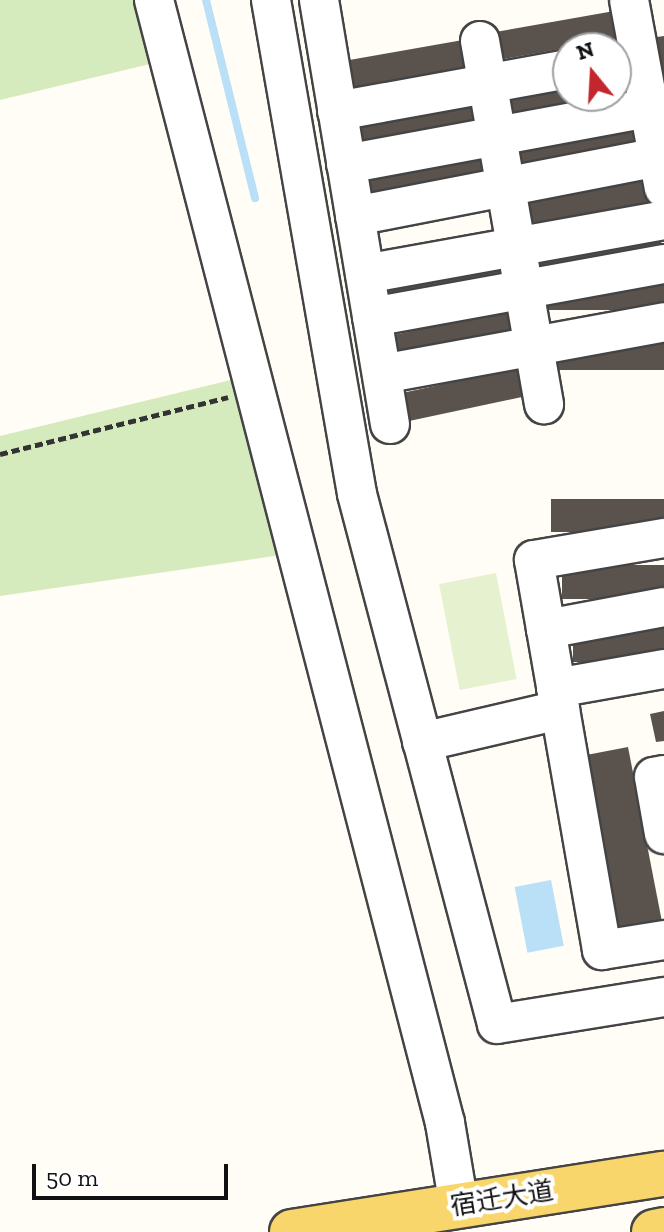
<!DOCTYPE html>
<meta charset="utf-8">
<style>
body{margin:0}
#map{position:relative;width:664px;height:1232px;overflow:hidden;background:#fffdf5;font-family:"Zilla Slab","Noto Sans SC",serif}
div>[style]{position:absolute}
.green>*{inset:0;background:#d5ebbd}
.pitch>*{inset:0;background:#e6f2cf;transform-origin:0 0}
.water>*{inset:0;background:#b9e0f7;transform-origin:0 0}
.stream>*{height:8px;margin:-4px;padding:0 4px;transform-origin:4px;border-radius:4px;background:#b9e0f7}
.building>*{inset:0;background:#5a524d;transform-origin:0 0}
.path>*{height:5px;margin-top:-2.5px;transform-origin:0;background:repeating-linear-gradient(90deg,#333 0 8px,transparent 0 12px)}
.roads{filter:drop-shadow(2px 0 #444) drop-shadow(-2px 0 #444) drop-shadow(0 2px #444) drop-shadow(0 -2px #444)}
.minor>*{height:38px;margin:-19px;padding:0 19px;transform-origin:19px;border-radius:19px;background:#fff}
.major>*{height:44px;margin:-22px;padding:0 22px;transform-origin:22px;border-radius:22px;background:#f9d66b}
span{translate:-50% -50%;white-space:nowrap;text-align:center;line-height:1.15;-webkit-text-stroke:8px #fff;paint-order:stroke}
.street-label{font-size:26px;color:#111}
.north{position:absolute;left:552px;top:32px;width:80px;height:80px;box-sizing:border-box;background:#fff;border:2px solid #a0a0a0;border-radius:50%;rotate:342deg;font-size:22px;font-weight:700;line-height:32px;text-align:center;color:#111}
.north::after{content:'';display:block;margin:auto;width:28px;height:36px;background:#c4262e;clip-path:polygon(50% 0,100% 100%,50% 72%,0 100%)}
.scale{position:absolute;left:32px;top:1164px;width:196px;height:36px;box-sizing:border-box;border:4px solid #111;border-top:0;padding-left:10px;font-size:24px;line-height:28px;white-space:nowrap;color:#111;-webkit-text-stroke:6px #fff;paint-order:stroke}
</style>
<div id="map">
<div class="green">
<div style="clip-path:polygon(0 0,137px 0,154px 63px,0 100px)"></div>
<div style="clip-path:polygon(235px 379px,281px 555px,0 596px,0 436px)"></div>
</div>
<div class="pitch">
<div style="left:496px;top:573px;width:108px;height:58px;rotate:79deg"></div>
</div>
<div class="water">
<div style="left:551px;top:880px;width:67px;height:37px;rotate:79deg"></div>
</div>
<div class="stream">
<div style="left:206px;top:0;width:204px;rotate:76.1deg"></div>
</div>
<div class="building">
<div style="left:620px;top:10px;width:28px;height:127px;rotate:80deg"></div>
<div style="clip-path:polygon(664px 36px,664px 108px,650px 38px)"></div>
<div style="left:463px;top:40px;width:28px;height:127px;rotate:80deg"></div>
<div style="clip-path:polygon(630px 65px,635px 93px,616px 97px,616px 68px)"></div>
<div style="clip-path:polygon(568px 77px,568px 96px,613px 96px,510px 117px,505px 89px)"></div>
<div style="left:473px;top:95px;width:28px;height:127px;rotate:80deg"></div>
<div style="left:639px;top:120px;width:28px;height:126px;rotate:80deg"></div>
<div style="left:482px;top:150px;width:29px;height:126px;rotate:78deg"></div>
<div style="left:650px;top:170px;width:39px;height:129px;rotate:80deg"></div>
<div style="left:658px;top:227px;width:29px;height:126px;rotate:78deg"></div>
<div style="left:502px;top:257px;width:28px;height:127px;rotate:80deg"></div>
<div style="left:664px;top:281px;width:29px;height:122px;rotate:90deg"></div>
<div style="left:511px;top:310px;width:29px;height:126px;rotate:78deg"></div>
<div style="left:664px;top:340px;width:30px;height:109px;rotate:90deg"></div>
<div style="left:524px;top:367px;width:29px;height:126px;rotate:78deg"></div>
<div style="left:664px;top:499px;width:33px;height:113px;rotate:90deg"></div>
<div style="left:664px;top:565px;width:34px;height:102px;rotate:90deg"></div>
<div style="left:664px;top:628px;width:34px;height:91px;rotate:90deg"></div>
<div style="clip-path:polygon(664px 711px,664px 741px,656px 742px,650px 714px)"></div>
<div style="left:628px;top:747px;width:186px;height:53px;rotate:79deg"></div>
</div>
<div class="path">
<div style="left:0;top:454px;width:235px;rotate:-14deg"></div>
</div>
<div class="roads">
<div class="minor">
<div style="left:154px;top:0;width:1160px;rotate:75.47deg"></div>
<div style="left:445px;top:1123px;width:84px;rotate:80.4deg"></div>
<div style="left:271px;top:0;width:501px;rotate:80.12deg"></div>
<div style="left:357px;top:494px;width:548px;rotate:75.2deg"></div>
<div style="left:497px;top:1024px;width:169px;rotate:-9.2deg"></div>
<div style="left:319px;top:0;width:430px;rotate:80.5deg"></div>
<div style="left:629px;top:0;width:191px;rotate:79.5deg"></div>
<div style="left:480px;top:41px;width:369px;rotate:80deg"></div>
<div style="left:337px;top:111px;width:235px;rotate:-10.3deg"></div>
<div style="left:346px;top:164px;width:308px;rotate:-10.5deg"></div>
<div style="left:355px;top:216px;width:315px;rotate:-11deg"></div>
<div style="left:365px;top:274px;width:304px;rotate:-10.2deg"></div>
<div style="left:372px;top:317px;width:297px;rotate:-10.3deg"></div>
<div style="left:382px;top:374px;width:287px;rotate:-10.4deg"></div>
<div style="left:664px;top:607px;width:120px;rotate:169.4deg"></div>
<div style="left:546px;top:629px;width:326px;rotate:80.1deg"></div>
<div style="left:602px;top:950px;width:63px;rotate:-9.2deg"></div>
<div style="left:546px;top:629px;width:70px;rotate:-99.9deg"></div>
<div style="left:534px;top:560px;width:132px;rotate:-9.6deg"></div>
<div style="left:556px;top:688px;width:110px;rotate:-10deg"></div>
<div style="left:422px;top:742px;width:142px;rotate:-13.1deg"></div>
<div style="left:664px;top:775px;width:10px;rotate:169deg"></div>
<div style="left:654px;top:777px;width:58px;rotate:80deg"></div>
</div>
<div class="major">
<div style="left:292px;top:1232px;width:376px;rotate:-8.9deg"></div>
<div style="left:654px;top:1232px;width:10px;rotate:-11deg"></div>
</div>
</div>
<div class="street-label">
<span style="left:502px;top:1199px;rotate:-9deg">宿迁大道</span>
</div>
<div class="north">N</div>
<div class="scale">50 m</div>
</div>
